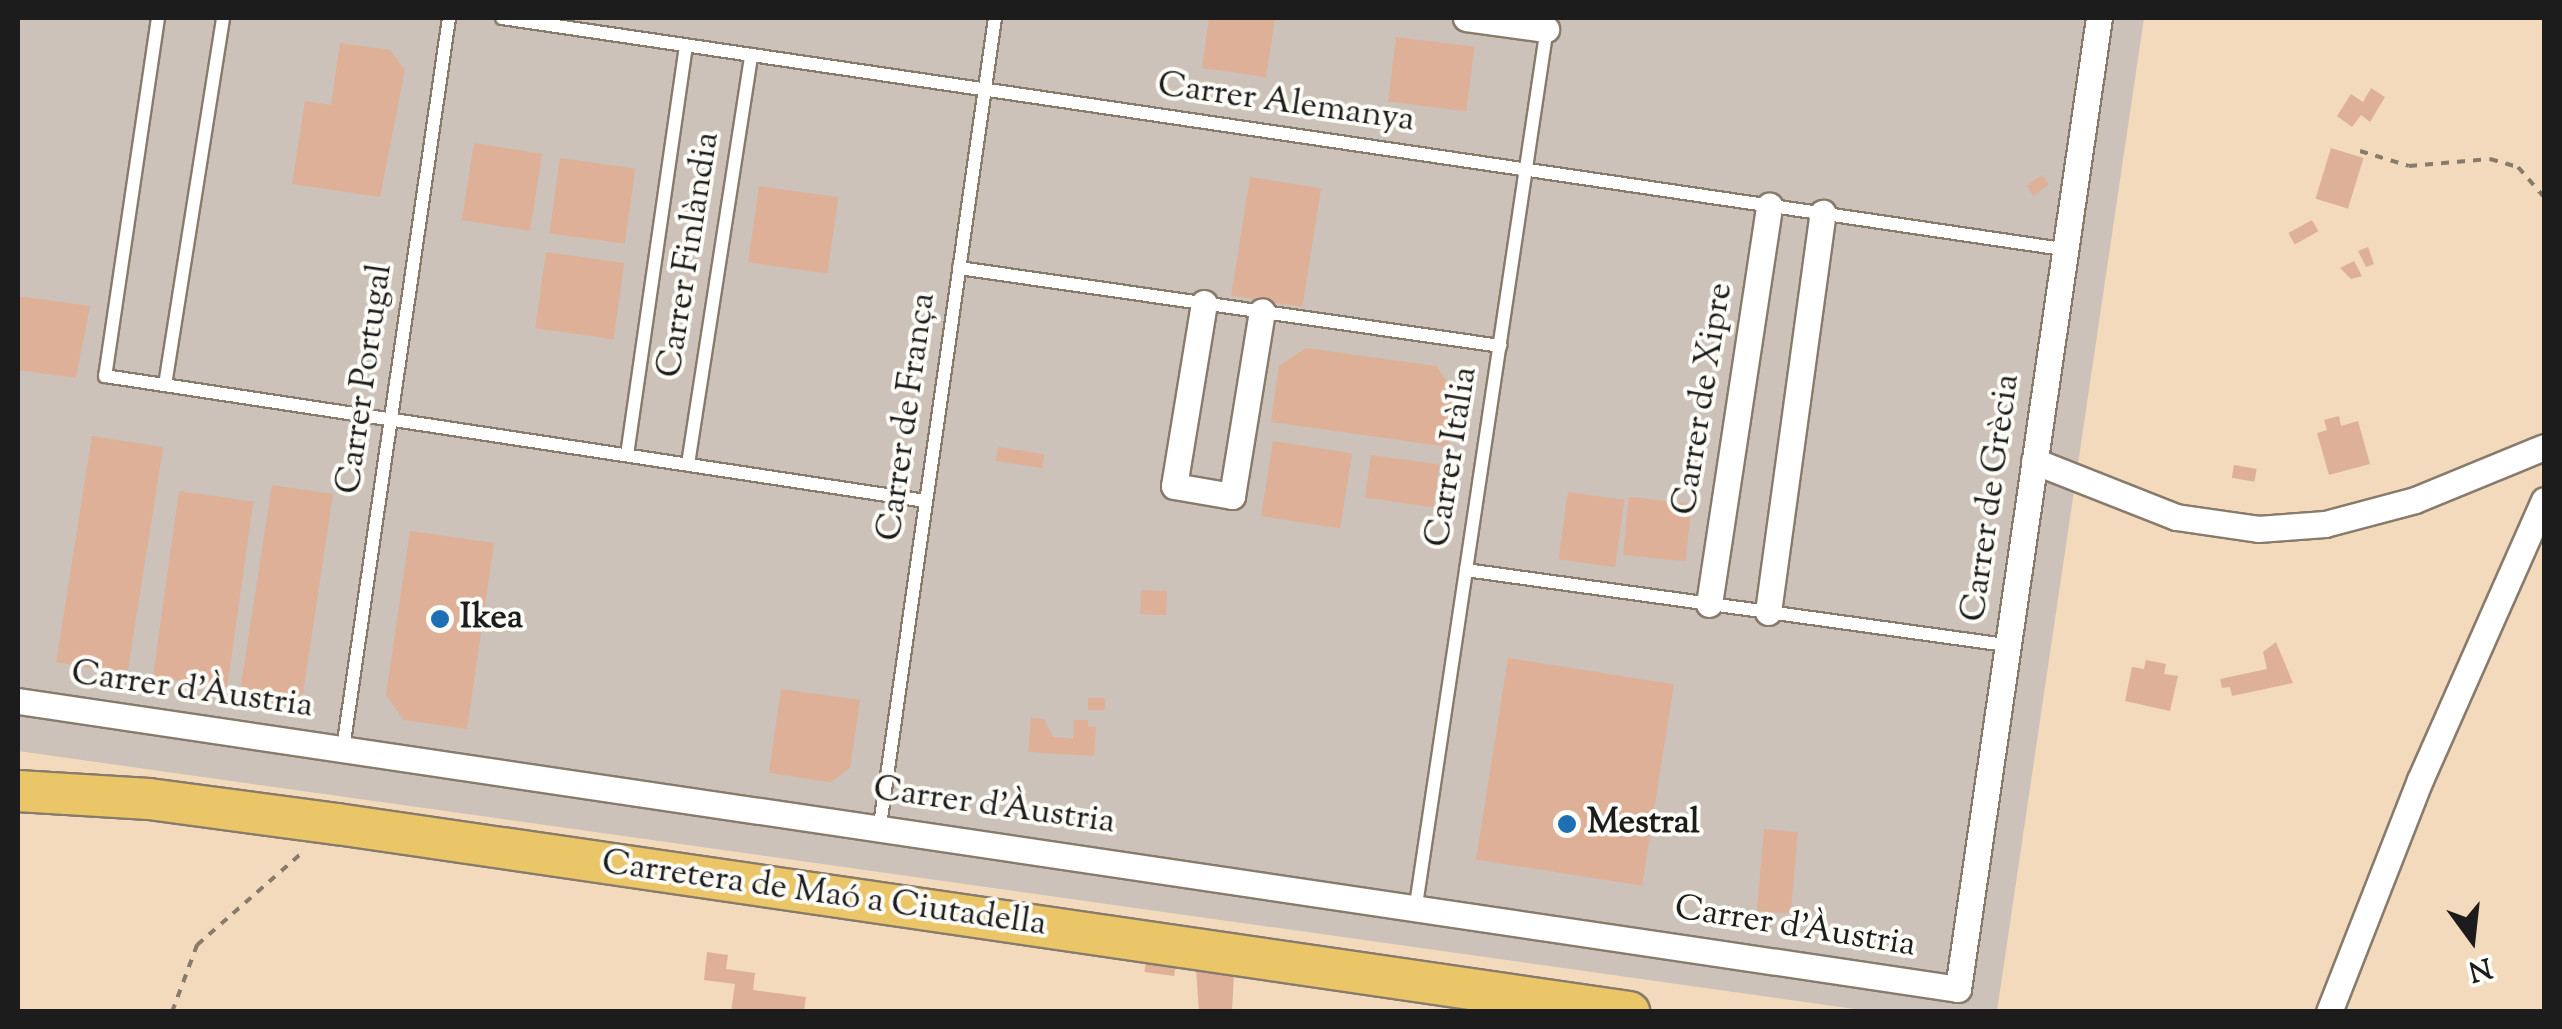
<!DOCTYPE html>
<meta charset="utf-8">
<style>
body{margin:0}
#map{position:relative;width:2562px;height:1029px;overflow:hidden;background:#f3dabc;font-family:"Sorts Mill Goudy",serif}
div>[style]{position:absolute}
.industrial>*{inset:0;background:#ccc2b9}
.building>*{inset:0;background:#deb098;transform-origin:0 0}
.path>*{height:4px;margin-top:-2px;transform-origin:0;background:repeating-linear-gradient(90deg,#887b6c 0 8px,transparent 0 16px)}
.roads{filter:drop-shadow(2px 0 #887b6c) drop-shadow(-2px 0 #887b6c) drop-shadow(0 2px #887b6c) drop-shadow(0 -2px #887b6c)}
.lane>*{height:12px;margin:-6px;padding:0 6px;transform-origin:6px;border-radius:6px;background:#fff}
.street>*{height:25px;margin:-12.5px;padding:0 12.5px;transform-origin:12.5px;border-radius:12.5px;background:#fff}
.primary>*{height:40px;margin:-20px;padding:0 20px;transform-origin:20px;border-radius:20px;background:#ebc669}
.dots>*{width:28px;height:28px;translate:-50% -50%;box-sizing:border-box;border:5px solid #fdfcf7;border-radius:50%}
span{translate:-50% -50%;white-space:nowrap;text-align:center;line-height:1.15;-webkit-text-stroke:8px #fdfcf7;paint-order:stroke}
.street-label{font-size:35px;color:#1c1c1c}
.poi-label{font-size:35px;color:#1c1c1c;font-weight:700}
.left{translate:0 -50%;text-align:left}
.frame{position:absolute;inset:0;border:20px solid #1c1c1c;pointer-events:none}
.north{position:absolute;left:2422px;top:889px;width:100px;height:100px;-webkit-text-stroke:8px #fdfcf7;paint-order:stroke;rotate:165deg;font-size:28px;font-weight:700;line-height:40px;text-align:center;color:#1c1c1c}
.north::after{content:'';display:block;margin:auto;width:35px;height:45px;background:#1c1c1c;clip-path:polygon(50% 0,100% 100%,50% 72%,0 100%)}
</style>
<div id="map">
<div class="industrial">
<div style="clip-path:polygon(18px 18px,2144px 18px,1997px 1011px,1869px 1011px,18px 751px)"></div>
</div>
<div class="building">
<div style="clip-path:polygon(1209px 18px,1275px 18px,1266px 77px,1202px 68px)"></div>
<div style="left:1396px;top:37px;width:79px;height:65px;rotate:7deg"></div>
<div style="clip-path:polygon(340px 43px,390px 50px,405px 70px,380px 197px,292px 184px,305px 101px,331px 105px)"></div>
<div style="clip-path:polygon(2371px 88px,2385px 97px,2370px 122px,2361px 115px,2352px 127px,2337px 116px,2351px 94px,2363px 102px)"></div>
<div style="left:474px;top:143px;width:69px;height:78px;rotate:9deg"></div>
<div style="left:2331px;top:148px;width:34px;height:53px;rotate:17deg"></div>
<div style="left:560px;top:158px;width:76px;height:76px;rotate:8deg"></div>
<div style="left:2042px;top:175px;width:12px;height:19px;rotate:55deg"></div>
<div style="left:1250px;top:177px;width:72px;height:120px;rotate:9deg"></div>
<div style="left:759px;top:186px;width:80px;height:77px;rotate:8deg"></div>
<div style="left:2312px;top:220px;width:13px;height:27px;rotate:61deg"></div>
<div style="clip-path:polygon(2368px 247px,2374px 264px,2366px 267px,2358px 251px)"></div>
<div style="left:546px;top:252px;width:79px;height:77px;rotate:8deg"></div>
<div style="clip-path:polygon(2354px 261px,2362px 276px,2351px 279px,2340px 268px)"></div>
<div style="clip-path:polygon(18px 296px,90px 306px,76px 378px,18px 370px)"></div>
<div style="clip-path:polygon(1306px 348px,1436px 366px,1457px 395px,1449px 447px,1271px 422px,1279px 366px)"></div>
<div style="clip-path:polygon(2339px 416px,2341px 426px,2358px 421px,2370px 464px,2329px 475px,2317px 433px,2327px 430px,2324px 420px)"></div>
<div style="left:92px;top:436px;width:72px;height:229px;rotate:9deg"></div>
<div style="left:1273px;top:441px;width:80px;height:76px;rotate:9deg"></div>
<div style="left:998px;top:447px;width:47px;height:14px;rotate:9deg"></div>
<div style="left:1371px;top:455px;width:69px;height:43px;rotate:8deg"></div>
<div style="left:2234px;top:465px;width:23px;height:13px;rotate:10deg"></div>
<div style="clip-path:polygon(272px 485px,333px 494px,303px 693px,284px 705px,239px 698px)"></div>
<div style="left:179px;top:491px;width:75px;height:188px;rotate:8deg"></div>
<div style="left:1568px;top:492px;width:57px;height:68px;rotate:8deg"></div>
<div style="left:1629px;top:497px;width:63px;height:58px;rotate:6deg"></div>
<div style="clip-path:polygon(410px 531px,494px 543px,467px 729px,404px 720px,386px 695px)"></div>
<div style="left:1141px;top:590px;width:26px;height:24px;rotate:2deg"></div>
<div style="clip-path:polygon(2276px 642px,2293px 683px,2232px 696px,2230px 687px,2222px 688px,2220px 679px,2267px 669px,2263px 652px)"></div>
<div style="left:1508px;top:658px;width:168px;height:204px;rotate:9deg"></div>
<div style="clip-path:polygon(2146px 660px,2166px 664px,2164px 674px,2178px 676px,2170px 711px,2125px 701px,2132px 667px,2144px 669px)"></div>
<div style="clip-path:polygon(781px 689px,860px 700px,850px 768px,831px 782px,769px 773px)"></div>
<div style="left:1088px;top:698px;width:17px;height:12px"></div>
<div style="clip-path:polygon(1031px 718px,1044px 719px,1053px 737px,1073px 739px,1074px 720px,1088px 720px,1088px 727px,1096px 727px,1094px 756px,1028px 752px)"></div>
<div style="left:1764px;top:829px;width:34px;height:82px;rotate:5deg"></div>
<div style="clip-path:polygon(707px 952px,728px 955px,726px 969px,755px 973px,753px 990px,806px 997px,804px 1012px,731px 1012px,735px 984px,704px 980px)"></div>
<div style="left:1146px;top:961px;width:30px;height:11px;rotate:8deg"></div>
<div style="clip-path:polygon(1196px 969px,1234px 973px,1232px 1012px,1199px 1012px)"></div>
</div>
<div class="path">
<div style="left:2360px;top:151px;width:51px;rotate:17deg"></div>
<div style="left:2409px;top:166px;width:81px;rotate:-4.9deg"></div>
<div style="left:2490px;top:159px;width:29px;rotate:16deg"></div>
<div style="left:2518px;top:167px;width:40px;rotate:49deg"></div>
<div style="left:172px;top:1012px;width:72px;rotate:-69.5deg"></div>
<div style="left:197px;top:945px;width:144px;rotate:-41.3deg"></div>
</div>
<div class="roads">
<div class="lane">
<div style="left:158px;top:18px;width:362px;rotate:98.4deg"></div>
<div style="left:105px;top:376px;width:830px;rotate:8.66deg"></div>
<div style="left:502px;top:18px;width:1577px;rotate:8.42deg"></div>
<div style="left:959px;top:268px;width:547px;rotate:8.2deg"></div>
<div style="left:165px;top:385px;width:372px;rotate:-81deg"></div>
<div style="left:627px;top:455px;width:414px;rotate:-81.8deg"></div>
<div style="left:688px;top:464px;width:414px;rotate:-81.2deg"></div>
<div style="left:1466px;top:570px;width:545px;rotate:7.91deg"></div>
<div style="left:343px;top:749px;width:739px;rotate:-81.75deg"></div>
<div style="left:880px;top:825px;width:815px;rotate:-81.89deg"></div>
<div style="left:1416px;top:905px;width:888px;rotate:-81.51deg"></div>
</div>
<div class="street">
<div style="left:1466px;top:18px;width:81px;rotate:7.8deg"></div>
<div style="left:1204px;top:303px;width:185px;rotate:99.3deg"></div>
<div style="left:1174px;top:486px;width:59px;rotate:9.8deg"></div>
<div style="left:1232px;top:496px;width:187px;rotate:-80.8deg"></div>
<div style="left:2034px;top:461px;width:153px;rotate:21.5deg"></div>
<div style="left:2176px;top:517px;width:83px;rotate:8.3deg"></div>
<div style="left:2258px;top:529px;width:67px;rotate:-4.3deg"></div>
<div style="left:2325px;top:524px;width:93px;rotate:-14.9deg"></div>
<div style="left:2415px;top:500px;width:139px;rotate:-22.3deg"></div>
<div style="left:1709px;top:604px;width:403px;rotate:-81.4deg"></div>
<div style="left:1768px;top:612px;width:403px;rotate:-82.2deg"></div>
<div style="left:18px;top:701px;width:1961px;rotate:8.44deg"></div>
<div style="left:1958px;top:989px;width:981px;rotate:-81.74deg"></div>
<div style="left:2329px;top:1012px;width:249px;rotate:-68.6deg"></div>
<div style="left:2420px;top:780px;width:306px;rotate:-66.1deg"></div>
</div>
<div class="primary">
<div style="left:18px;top:791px;width:131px;rotate:3.5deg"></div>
<div style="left:149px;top:799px;width:190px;rotate:7.6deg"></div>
<div style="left:337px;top:824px;width:1306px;rotate:8.28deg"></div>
</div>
</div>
<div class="dots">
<div style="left:440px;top:619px;background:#1f6fb2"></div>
<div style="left:1567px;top:824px;background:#1f6fb2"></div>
</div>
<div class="street-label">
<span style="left:1286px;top:104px;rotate:8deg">Carrer Alemanya</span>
<span style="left:690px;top:255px;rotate:-81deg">Carrer Finlàndia</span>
<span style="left:366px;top:379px;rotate:-82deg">Carrer Portugal</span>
<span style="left:1704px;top:399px;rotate:-81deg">Carrer de Xipre</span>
<span style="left:908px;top:417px;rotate:-82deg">Carrer de França</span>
<span style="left:1453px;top:457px;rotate:-81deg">Carrer Itàlia</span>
<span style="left:1992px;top:498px;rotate:-82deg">Carrer de Grècia</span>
<span style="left:192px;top:691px;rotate:8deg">Carrer d'Àustria</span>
<span style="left:994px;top:807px;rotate:8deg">Carrer d'Àustria</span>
<span style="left:824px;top:895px;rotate:8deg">Carretera de Maó a Ciutadella</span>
<span style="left:1795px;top:928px;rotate:9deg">Carrer d'Àustria</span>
</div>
<div class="poi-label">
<span class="left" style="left:460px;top:619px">Ikea</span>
<span class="left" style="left:1587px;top:824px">Mestral</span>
</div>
<div class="frame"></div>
<div class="north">N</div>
</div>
